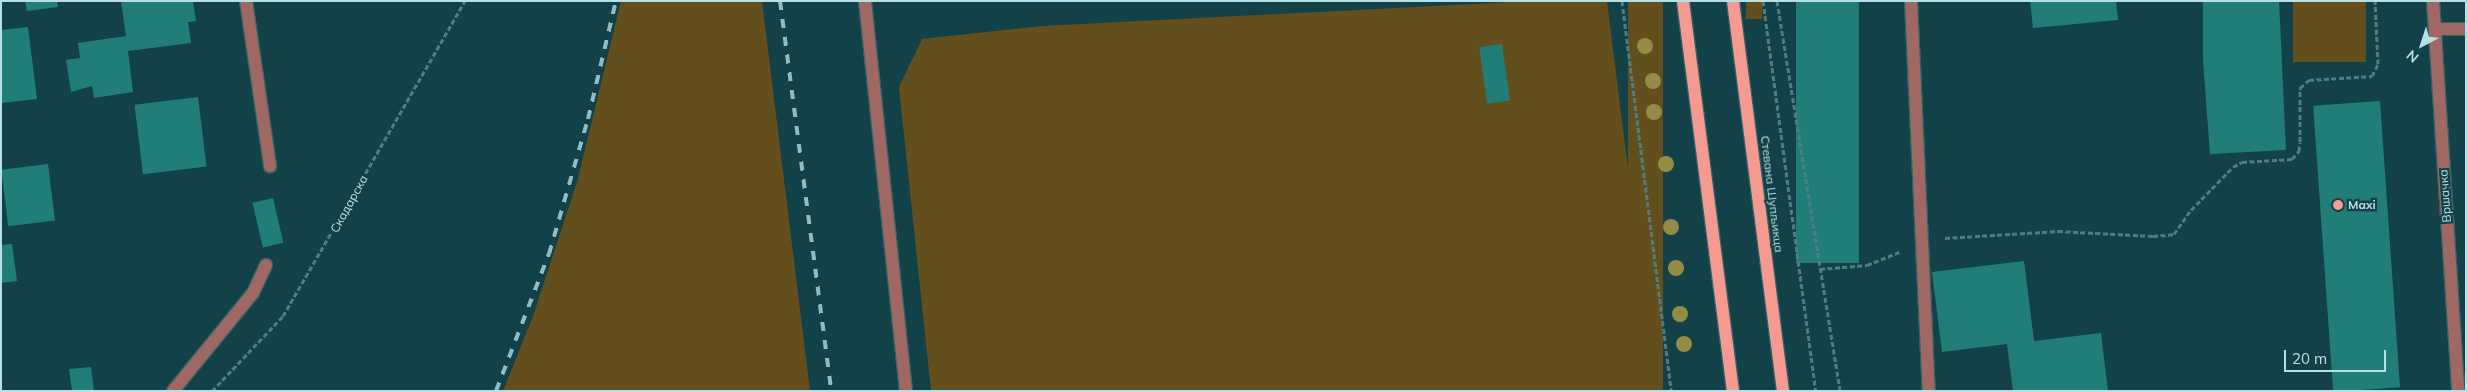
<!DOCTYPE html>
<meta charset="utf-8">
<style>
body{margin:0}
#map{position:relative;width:2467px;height:392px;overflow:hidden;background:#124248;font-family:Mulish,sans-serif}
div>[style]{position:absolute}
.green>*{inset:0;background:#634e1e;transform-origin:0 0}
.building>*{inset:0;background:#207e76;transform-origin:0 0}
.path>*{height:3px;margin-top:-1.5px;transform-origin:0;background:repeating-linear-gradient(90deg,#4f7d82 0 5px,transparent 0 7.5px)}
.roads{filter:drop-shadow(1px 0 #336267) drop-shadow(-1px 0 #336267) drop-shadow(0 1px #336267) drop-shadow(0 -1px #336267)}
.minor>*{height:12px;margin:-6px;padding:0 6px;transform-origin:6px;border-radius:6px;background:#a06862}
.major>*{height:12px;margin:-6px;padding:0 6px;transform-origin:6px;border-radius:6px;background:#f59a91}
.rail>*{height:4px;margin-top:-2px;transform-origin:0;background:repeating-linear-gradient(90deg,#92bcc2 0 9px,transparent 0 18px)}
.trees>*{width:16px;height:16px;margin:-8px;border-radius:50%;background:#948c46}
.dots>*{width:14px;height:14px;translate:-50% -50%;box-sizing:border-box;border:2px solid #124248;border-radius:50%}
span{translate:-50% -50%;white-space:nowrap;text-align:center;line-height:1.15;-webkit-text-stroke:4.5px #124248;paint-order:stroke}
.street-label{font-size:12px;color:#b7e0e5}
.poi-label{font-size:12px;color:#b7e0e5;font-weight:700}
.left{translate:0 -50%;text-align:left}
.frame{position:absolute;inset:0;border:2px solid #b7e0e5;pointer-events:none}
.north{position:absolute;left:2397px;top:20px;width:50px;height:50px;-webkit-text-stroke:4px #124248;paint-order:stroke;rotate:220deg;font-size:14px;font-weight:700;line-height:20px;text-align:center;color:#b7e0e5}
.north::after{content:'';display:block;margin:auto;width:18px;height:22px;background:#b7e0e5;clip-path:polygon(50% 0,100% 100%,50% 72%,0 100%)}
.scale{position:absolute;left:2284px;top:350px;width:102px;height:22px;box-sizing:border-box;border:2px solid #b7e0e5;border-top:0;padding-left:6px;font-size:15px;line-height:18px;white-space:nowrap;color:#b7e0e5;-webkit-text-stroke:4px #124248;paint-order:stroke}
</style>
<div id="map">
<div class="green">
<div style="clip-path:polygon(621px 1px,762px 1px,810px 391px,503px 391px,533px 316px,577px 182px)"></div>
<div style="clip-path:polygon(1533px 1px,1607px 1px,1656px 391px,931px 391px,899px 87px,922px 39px,1042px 26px)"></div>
<div style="left:1628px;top:1px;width:35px;height:393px"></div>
<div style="left:1746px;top:1px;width:16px;height:18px"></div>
<div style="left:2293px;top:1px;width:73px;height:61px"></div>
</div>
<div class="building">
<div style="clip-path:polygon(25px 1px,57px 1px,58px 7px,27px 11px)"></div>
<div style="clip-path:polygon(121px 1px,193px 1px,196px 21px,188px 22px,191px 43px,128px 51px,133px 92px,94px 98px,92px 86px,71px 92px,66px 60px,80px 58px,78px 43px,126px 36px)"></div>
<div style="left:1796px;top:1px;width:63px;height:262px"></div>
<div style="clip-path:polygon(2030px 1px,2116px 1px,2118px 20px,2033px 28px)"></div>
<div style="clip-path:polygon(2203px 1px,2279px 1px,2286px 150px,2210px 154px,2203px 60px)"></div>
<div style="clip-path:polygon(28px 27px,37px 99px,2px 103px,1px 30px)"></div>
<div style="left:1502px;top:44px;width:57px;height:23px;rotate:82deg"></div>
<div style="left:198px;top:97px;width:70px;height:64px;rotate:83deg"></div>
<div style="left:2380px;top:101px;width:287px;height:67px;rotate:86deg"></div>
<div style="left:48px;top:164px;width:57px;height:47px;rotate:83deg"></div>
<div style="left:273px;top:198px;width:46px;height:21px;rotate:77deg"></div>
<div style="clip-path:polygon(12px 244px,17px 281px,1px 283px,1px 245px)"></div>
<div style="clip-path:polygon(2024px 261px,2034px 341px,2101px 333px,2108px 391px,2013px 391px,2007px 344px,1942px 352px,1932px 272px)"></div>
<div style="clip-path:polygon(91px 367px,94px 391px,72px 391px,69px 369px)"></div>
</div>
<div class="path">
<div style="left:1622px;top:1px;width:393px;rotate:82.8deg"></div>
<div style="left:1763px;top:1px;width:394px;rotate:82.3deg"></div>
<div style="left:1777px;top:1px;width:395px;rotate:80.8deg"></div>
<div style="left:1945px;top:238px;width:113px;rotate:-3.5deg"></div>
<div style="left:2058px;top:231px;width:95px;rotate:3deg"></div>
<div style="left:2153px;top:236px;width:21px;rotate:-5deg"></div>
<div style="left:2174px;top:234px;width:29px;rotate:-55deg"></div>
<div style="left:2191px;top:210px;width:60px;rotate:-45.7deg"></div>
<div style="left:2233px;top:167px;width:10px;rotate:-29deg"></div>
<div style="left:2242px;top:162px;width:50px;rotate:-3.4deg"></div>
<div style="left:2292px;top:159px;width:11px;rotate:-49deg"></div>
<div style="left:2299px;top:151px;width:9px;rotate:-84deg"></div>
<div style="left:2300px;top:142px;width:54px;rotate:-90deg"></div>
<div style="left:2300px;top:88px;width:12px;rotate:-42deg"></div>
<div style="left:2309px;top:80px;width:63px;rotate:-3.6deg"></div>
<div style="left:2372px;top:76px;width:13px;rotate:-63deg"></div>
<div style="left:2378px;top:64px;width:63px;rotate:-92.7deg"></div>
<div style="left:1820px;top:269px;width:47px;rotate:-4.9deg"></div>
<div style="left:1867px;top:265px;width:35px;rotate:-22deg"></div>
<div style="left:212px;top:391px;width:103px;rotate:-46.6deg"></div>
<div style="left:283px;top:316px;width:364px;rotate:-60deg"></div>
</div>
<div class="roads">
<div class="minor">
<div style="left:246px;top:1px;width:167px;rotate:81.7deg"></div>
<div style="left:865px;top:1px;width:392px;rotate:84deg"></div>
<div style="left:1911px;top:1px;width:390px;rotate:87.4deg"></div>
<div style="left:2433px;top:1px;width:391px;rotate:86.3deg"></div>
<div style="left:2435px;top:29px;width:31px"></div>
<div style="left:173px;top:391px;width:127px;rotate:-50.8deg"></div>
<div style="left:253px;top:293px;width:31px;rotate:-65deg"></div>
</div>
<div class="major">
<div style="left:1683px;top:1px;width:393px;rotate:82.7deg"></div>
<div style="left:1733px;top:1px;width:393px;rotate:82.7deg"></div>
</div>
</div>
<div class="rail">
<div style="left:780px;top:1px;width:393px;rotate:82.5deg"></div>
<div style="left:496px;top:391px;width:147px;rotate:-68.9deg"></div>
<div style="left:549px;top:254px;width:141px;rotate:-73.9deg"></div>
<div style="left:588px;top:119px;width:121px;rotate:-76.7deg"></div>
</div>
<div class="trees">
<div style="left:1645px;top:46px"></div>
<div style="left:1653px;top:81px"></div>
<div style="left:1654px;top:112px"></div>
<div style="left:1666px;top:164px"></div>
<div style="left:1671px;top:227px"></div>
<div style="left:1676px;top:268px"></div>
<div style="left:1680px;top:314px"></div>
<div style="left:1684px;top:344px"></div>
</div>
<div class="dots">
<div style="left:2338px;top:205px;background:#f59c93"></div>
</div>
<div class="street-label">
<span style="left:1772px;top:194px;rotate:83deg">Стевана Шупљикца</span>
<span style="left:2445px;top:196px;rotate:-94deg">Вршачка</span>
<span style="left:349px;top:204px;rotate:-61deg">Скадарска</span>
</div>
<div class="poi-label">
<span class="left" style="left:2348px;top:205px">Maxi</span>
</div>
<div class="frame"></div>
<div class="north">N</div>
<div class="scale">20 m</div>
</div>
